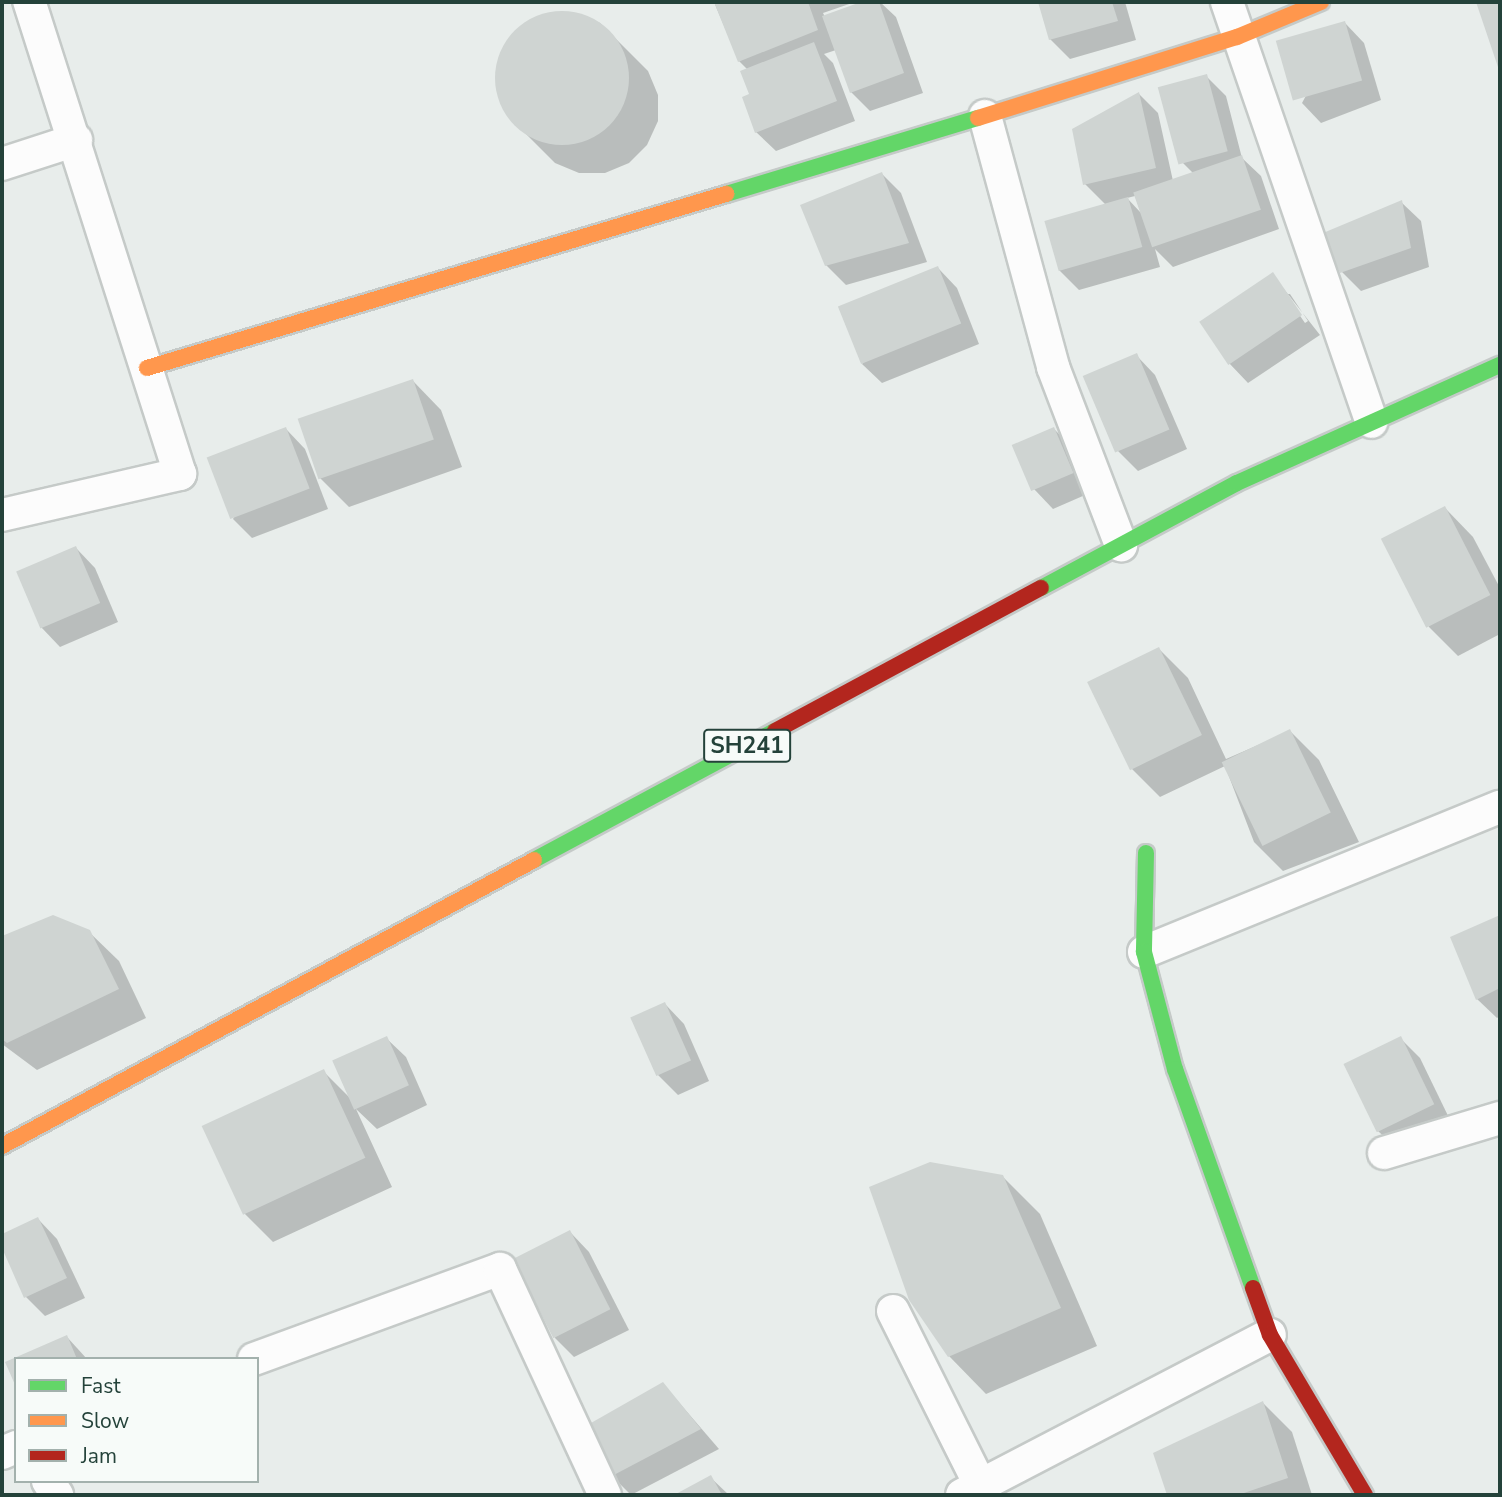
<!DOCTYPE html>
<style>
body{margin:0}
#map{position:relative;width:1502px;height:1497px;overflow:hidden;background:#e8edeb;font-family:"Nunito Sans",sans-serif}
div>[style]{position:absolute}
.shadow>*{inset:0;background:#0003}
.building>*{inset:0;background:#cfd4d2;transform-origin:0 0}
.round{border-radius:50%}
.roads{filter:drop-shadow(2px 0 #c5cac8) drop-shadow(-2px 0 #c5cac8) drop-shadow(0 2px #c5cac8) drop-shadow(0 -2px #c5cac8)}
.street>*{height:32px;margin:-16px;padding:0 16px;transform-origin:16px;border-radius:16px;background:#fcfcfc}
.fast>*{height:16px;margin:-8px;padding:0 8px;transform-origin:8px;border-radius:8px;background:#63d668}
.slow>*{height:16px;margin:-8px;padding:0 8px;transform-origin:8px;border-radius:8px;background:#ff974d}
.jam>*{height:16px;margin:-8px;padding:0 8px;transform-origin:8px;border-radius:8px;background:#b3261e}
span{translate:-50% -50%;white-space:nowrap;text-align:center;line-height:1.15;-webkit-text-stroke:7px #f7fbf9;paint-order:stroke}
.shield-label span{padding:2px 5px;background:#f7fbf9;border:2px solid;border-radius:5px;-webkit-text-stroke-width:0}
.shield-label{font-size:23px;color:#24423a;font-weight:700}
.frame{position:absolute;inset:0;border:4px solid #24423a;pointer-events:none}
.legend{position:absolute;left:14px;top:1357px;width:245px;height:126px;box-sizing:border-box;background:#f7fbf9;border:2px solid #a3b1ad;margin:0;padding:9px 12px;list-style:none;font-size:21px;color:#24423a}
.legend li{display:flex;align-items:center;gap:14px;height:35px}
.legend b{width:35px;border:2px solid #a3b1ad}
</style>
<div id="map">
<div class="shadow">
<div style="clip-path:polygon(714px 2px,855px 2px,823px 13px,825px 17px,866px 2px,880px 2px,896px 17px,923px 93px,870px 111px,851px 92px,836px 50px,824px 54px,833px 63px,855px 121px,776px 151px,756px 132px,748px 70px,739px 61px)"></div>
<div style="clip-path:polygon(1040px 2px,1125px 2px,1136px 40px,1070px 59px,1050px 39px)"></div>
<div style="clip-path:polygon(550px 13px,576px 13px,600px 23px,648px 71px,658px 95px,658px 121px,647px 145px,629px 163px,605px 173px,579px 173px,555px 163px,507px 115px,497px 91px,497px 65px,507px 41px,526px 23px)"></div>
<div style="clip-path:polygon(1345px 23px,1364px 43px,1381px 100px,1321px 123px,1302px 103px)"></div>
<div style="clip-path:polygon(evenodd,1206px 76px,1226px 96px,1242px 158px,1261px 176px,1279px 229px,1173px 267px,1155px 249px,1160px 267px,1079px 290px,1059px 270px,1106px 205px,1085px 184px,1139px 94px,1158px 113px,1173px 181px,1194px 174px,1182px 162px,1206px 76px,1135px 196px,1141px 213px,1127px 198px,1135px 196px)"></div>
<div style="clip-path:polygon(882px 174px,901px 193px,927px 262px,846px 285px,826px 265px)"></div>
<div style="clip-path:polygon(1401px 202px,1421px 221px,1429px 267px,1361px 291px,1342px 272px)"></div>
<div style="clip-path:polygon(938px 268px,957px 288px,979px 344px,882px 383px,862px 364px)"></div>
<div style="clip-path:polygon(evenodd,1272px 274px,1320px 335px,1248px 383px,1229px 363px,1272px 274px,1285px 294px,1290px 294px,1308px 321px,1305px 323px,1285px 294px)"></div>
<div style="clip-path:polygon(1136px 355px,1155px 375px,1187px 449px,1138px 471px,1118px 451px)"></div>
<div style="clip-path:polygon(413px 381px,441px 410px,462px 467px,349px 507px,320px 478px)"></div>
<div style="clip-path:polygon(286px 429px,305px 449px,328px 509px,252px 538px,233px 519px)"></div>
<div style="clip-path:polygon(1054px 429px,1073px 448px,1092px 492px,1053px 509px,1034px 489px,1015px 446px)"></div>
<div style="clip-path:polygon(1445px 508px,1473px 537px,1500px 588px,1500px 634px,1458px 656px,1429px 627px,1384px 541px)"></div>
<div style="clip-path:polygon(76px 548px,95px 568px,118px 622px,60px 647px,41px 627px,18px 573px)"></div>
<div style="clip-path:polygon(1159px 649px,1188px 678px,1226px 759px,1290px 731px,1319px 760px,1359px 842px,1283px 871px,1254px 842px,1225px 766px,1160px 797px,1131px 768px)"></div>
<div style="clip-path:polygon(53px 917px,89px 932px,119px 961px,146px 1018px,37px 1070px,2px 1044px,2px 938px)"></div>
<div style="clip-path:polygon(1500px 917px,1500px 1016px,1497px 1018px,1477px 999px,1452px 938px)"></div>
<div style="clip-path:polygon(665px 1004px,684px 1024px,709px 1081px,678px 1095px,658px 1075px,633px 1018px)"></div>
<div style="clip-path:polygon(386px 1038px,406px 1057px,427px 1105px,377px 1129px,356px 1109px,392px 1187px,273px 1242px,244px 1213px,323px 1071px,352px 1100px)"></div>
<div style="clip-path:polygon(1401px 1039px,1420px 1058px,1452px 1124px,1398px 1150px,1378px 1131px)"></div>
<div style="clip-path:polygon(1002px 1176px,1040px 1214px,1097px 1346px,986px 1394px,949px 1356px)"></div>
<div style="clip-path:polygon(38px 1219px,57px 1239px,85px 1298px,45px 1316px,26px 1297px,2px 1244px,2px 1236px)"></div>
<div style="clip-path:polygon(570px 1232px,589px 1252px,629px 1330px,574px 1357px,555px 1338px)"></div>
<div style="clip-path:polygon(67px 1337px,87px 1359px,17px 1359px)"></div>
<div style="clip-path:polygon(663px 1384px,719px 1449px,631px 1495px,612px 1476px)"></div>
<div style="clip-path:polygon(1263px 1403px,1292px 1432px,1312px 1495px,1169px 1495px,1155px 1454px)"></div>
<div style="clip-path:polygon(711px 1478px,729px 1495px,678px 1495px)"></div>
</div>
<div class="building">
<div style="clip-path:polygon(714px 2px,808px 2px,818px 30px,738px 62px)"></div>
<div style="clip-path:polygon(861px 2px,879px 2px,904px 73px,850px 93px,822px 16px)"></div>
<div style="clip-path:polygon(1038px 2px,1112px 2px,1118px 21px,1049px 40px)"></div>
<div style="clip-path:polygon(1476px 2px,1500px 2px,1500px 73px)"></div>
<div class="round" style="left:495px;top:11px;width:134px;height:134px"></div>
<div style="left:1345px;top:21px;width:62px;height:72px;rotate:74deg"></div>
<div style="clip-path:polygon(814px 42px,837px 101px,755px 133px,742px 97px,749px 94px,740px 71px)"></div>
<div style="left:1207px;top:74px;width:80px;height:51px;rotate:75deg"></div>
<div style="clip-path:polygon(1139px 92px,1156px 168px,1083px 185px,1072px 129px)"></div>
<div style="left:1242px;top:155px;width:58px;height:115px;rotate:71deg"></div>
<div style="clip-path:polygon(882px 172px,909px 243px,825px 266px,800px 205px)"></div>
<div style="left:1128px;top:197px;width:52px;height:87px;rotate:74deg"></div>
<div style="clip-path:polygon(1402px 200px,1411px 248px,1340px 273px,1323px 233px)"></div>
<div style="left:938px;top:266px;width:62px;height:108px;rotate:68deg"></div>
<div style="left:1273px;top:272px;width:52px;height:89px;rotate:56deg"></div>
<div style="left:1137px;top:353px;width:83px;height:59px;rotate:67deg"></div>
<div style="left:413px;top:379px;width:64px;height:122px;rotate:71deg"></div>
<div style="left:286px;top:427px;width:66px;height:85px;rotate:69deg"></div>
<div style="left:1054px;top:427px;width:50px;height:46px;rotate:67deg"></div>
<div style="left:1445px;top:506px;width:100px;height:72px;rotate:63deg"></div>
<div style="left:76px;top:546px;width:62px;height:65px;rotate:67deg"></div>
<div style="left:1159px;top:647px;width:98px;height:80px;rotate:64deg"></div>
<div style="left:1290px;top:729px;width:93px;height:76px;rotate:64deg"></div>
<div style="clip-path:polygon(53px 915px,90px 930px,119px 989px,7px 1043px,2px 1039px,2px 936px)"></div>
<div style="clip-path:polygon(1500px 915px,1500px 988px,1476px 1000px,1450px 937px)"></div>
<div style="left:665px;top:1002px;width:64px;height:38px;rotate:66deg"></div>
<div style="left:387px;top:1036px;width:54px;height:60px;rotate:66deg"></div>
<div style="left:1401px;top:1036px;width:76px;height:64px;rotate:64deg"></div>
<div style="left:324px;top:1069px;width:98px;height:135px;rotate:65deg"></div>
<div style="clip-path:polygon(930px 1162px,1003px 1175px,1061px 1308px,948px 1357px,909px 1300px,869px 1187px)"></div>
<div style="clip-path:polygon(38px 1217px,67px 1278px,24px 1298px,2px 1248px,2px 1234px)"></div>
<div style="left:570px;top:1230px;width:89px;height:64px;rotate:63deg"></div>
<div style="clip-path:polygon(67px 1335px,77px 1359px,16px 1359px,16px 1387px,5px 1362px)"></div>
<div style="clip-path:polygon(663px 1382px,701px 1429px,610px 1477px,591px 1423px)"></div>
<div style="clip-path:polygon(1263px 1401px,1288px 1478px,1238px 1495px,1167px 1495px,1153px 1453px)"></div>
<div style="clip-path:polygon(711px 1475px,722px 1495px,674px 1495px)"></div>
</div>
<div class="roads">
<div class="street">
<div style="left:1227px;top:2px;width:444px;rotate:71deg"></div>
<div style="left:985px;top:116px;width:260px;rotate:74.8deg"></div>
<div style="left:1053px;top:367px;width:191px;rotate:69.1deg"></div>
<div style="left:2px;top:164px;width:78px;rotate:-18deg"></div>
<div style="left:2px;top:515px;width:183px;rotate:-13deg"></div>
<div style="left:180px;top:474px;width:496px;rotate:-107.7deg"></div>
<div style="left:1144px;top:952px;width:384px;rotate:-22.2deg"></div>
<div style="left:1384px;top:1153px;width:121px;rotate:-16.8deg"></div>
<div style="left:893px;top:1311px;width:206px;rotate:63.4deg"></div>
<div style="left:254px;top:1359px;width:262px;rotate:-20.1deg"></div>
<div style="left:500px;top:1269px;width:249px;rotate:65.1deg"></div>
<div style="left:2px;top:1453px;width:15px;rotate:-23deg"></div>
<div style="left:48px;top:1481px;width:17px;rotate:57deg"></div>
<div style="left:962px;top:1495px;width:347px;rotate:-27.5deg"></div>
</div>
<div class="fast">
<div style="left:726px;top:194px;width:263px;rotate:-16.8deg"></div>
<div style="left:1041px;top:588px;width:222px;rotate:-28.2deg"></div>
<div style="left:1237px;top:483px;width:288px;rotate:-24.2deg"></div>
<div style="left:1146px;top:853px;width:99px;rotate:91.2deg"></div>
<div style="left:1144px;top:952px;width:121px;rotate:75.2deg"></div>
<div style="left:1175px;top:1069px;width:232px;rotate:70.4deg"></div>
<div style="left:534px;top:860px;width:273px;rotate:-28.2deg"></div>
</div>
<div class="slow">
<div style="left:978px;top:118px;width:271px;rotate:-17.4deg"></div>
<div style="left:1237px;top:37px;width:91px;rotate:-22.6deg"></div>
<div style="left:147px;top:368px;width:605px;rotate:-16.73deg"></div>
<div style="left:2px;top:1146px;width:604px;rotate:-28.26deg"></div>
</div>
<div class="jam">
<div style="left:775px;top:731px;width:302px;rotate:-28.3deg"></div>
<div style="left:1253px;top:1288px;width:50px;rotate:70.1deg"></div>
<div style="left:1270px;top:1335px;width:186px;rotate:59.3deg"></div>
</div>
</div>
<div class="shield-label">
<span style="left:747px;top:746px">SH241</span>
</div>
<div class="frame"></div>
<ul class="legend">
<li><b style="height:9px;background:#63d668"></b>Fast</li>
<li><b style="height:9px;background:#ff974d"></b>Slow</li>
<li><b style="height:9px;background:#b3261e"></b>Jam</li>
</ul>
</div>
